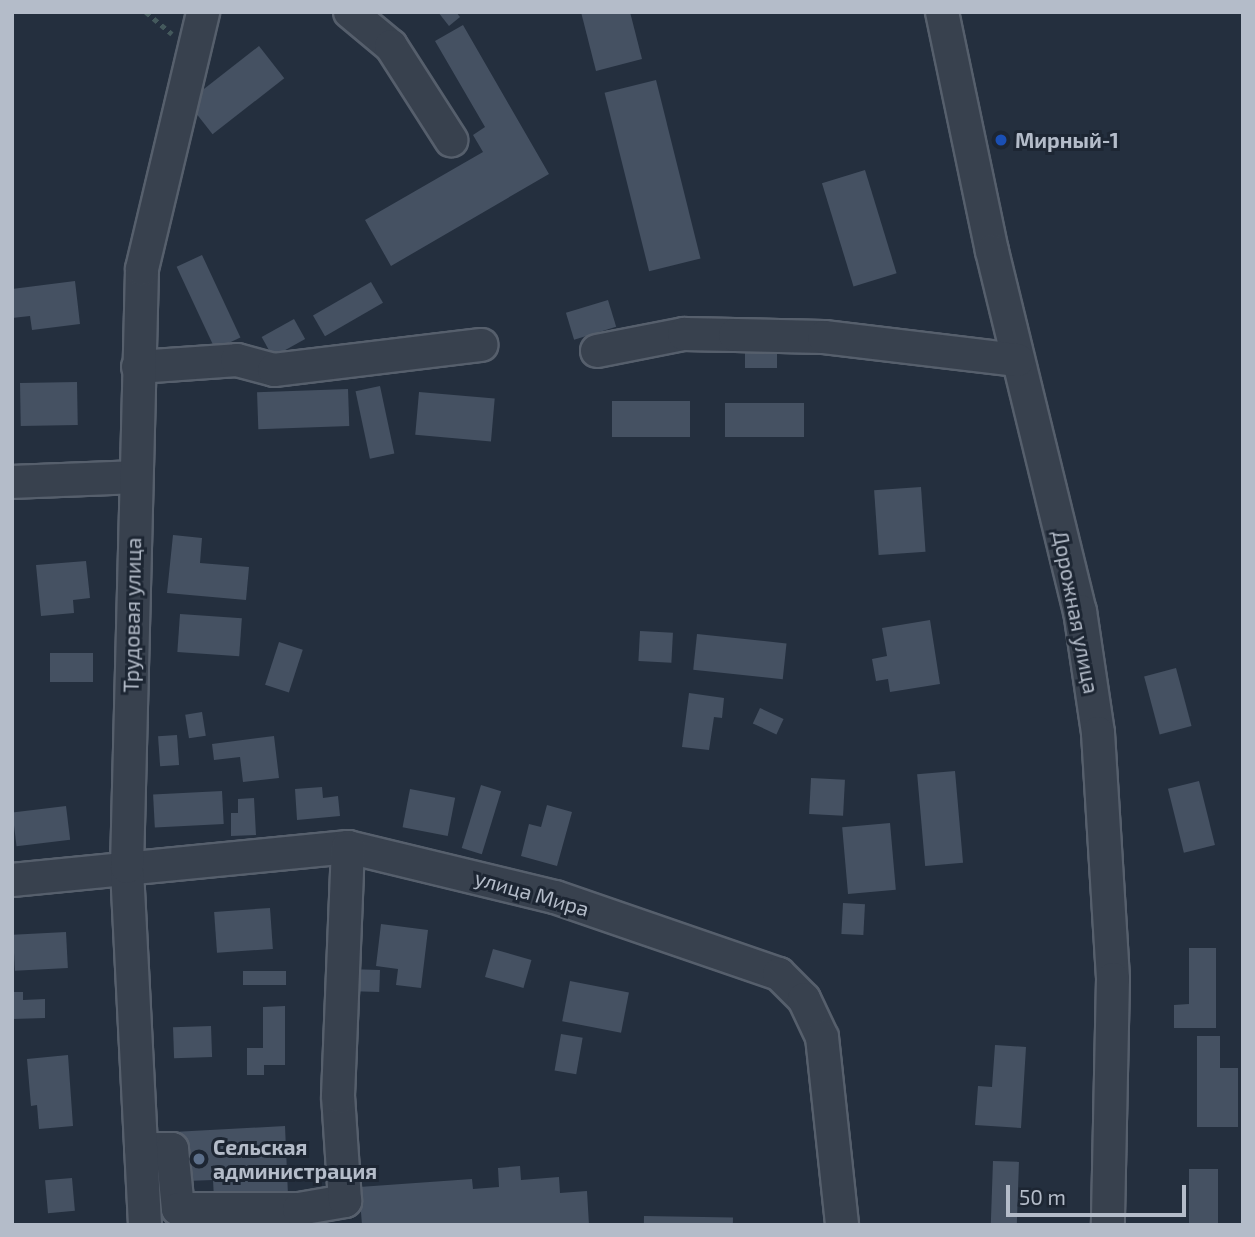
<!DOCTYPE html>
<meta charset="utf-8">
<style>
body{margin:0}
#map{position:relative;width:1255px;height:1237px;overflow:hidden;background:#242f3e;font-family:"Exo 2",sans-serif}
div>[style]{position:absolute}
.building>*{inset:0;background:#455162;transform-origin:0 0}
.path>*{height:4.5px;margin-top:-2.25px;transform-origin:0;background:repeating-linear-gradient(90deg,#44595c 0 5px,transparent 0 10px)}
.roads{filter:drop-shadow(2px 0 #565f6c) drop-shadow(-2px 0 #565f6c) drop-shadow(0 2px #565f6c) drop-shadow(0 -2px #565f6c)}
.minor>*{height:32px;margin:-16px;padding:0 16px;transform-origin:16px;border-radius:16px;background:#38414e}
.dots>*{width:19px;height:19px;translate:-50% -50%;box-sizing:border-box;border:4px solid #1d2633;border-radius:50%}
span{translate:-50% -50%;white-space:nowrap;text-align:center;line-height:1.15;-webkit-text-stroke:6px #1d2633;paint-order:stroke}
.poi-label{font-size:21px;color:#b4bcc9;font-weight:700}
.left{translate:0 -50%;text-align:left}
.street-label{font-size:21px;color:#b4bcc9}
.frame{position:absolute;inset:0;border:14px solid #b4bcc9;pointer-events:none}
.scale{position:absolute;left:1006px;top:1185px;width:180px;height:32px;box-sizing:border-box;border:4px solid #b4bcc9;border-top:0;padding-left:9px;font-size:21px;line-height:24px;white-space:nowrap;color:#b4bcc9;-webkit-text-stroke:5px #1d2633;paint-order:stroke}
</style>
<div id="map">
<div class="building">
<div style="clip-path:polygon(438px 12px,456px 12px,460px 17px,449px 26px)"></div>
<div style="clip-path:polygon(581px 12px,630px 12px,642px 59px,596px 71px)"></div>
<div style="clip-path:polygon(463px 25px,549px 174px,391px 266px,365px 220px,483px 152px,473px 135px,485px 127px,435px 41px)"></div>
<div style="left:259px;top:46px;width:41px;height:91px;rotate:52deg"></div>
<div style="left:656px;top:80px;width:184px;height:53px;rotate:76deg"></div>
<div style="left:865px;top:170px;width:108px;height:45px;rotate:73deg"></div>
<div style="left:202px;top:255px;width:91px;height:28px;rotate:65deg"></div>
<div style="clip-path:polygon(75px 281px,80px 324px,32px 330px,30px 316px,12px 318px,12px 289px)"></div>
<div style="left:371px;top:282px;width:24px;height:67px;rotate:60deg"></div>
<div style="left:608px;top:300px;width:28px;height:44px;rotate:73deg"></div>
<div style="left:294px;top:319px;width:23px;height:37px;rotate:61deg"></div>
<div style="left:745px;top:347px;width:32px;height:21px"></div>
<div style="left:77px;top:382px;width:43px;height:57px;rotate:89deg"></div>
<div style="left:380px;top:386px;width:69px;height:25px;rotate:78deg"></div>
<div style="left:348px;top:389px;width:37px;height:91px;rotate:88deg"></div>
<div style="left:419px;top:392px;width:76px;height:43px;rotate:5deg"></div>
<div style="left:690px;top:401px;width:36px;height:78px;rotate:90deg"></div>
<div style="left:804px;top:403px;width:34px;height:79px;rotate:90deg"></div>
<div style="left:921px;top:487px;width:65px;height:47px;rotate:86deg"></div>
<div style="clip-path:polygon(173px 535px,202px 538px,200px 563px,249px 567px,246px 600px,167px 593px)"></div>
<div style="clip-path:polygon(86px 561px,90px 598px,73px 600px,74px 613px,41px 616px,36px 565px)"></div>
<div style="left:180px;top:614px;width:62px;height:38px;rotate:4deg"></div>
<div style="clip-path:polygon(930px 620px,940px 684px,890px 692px,888px 679px,876px 681px,872px 659px,887px 656px,882px 628px)"></div>
<div style="left:640px;top:631px;width:33px;height:30px;rotate:3deg"></div>
<div style="left:697px;top:634px;width:90px;height:36px;rotate:6deg"></div>
<div style="left:279px;top:642px;width:25px;height:45px;rotate:18deg"></div>
<div style="left:50px;top:653px;width:43px;height:29px"></div>
<div style="left:1176px;top:668px;width:60px;height:33px;rotate:75deg"></div>
<div style="clip-path:polygon(689px 693px,724px 698px,722px 718px,714px 717px,709px 750px,682px 747px)"></div>
<div style="left:760px;top:708px;width:26px;height:17px;rotate:25deg"></div>
<div style="left:202px;top:712px;width:24px;height:17px;rotate:81deg"></div>
<div style="left:177px;top:735px;width:30px;height:19px;rotate:86deg"></div>
<div style="clip-path:polygon(274px 736px,279px 778px,243px 782px,240px 757px,214px 760px,212px 744px)"></div>
<div style="left:955px;top:771px;width:92px;height:38px;rotate:85deg"></div>
<div style="left:811px;top:778px;width:34px;height:36px;rotate:3deg"></div>
<div style="left:1199px;top:781px;width:66px;height:32px;rotate:76deg"></div>
<div style="left:481px;top:785px;width:21px;height:66px;rotate:17deg"></div>
<div style="clip-path:polygon(322px 787px,323px 798px,338px 796px,340px 816px,297px 820px,295px 789px)"></div>
<div style="left:410px;top:789px;width:46px;height:39px;rotate:11deg"></div>
<div style="left:222px;top:791px;width:33px;height:69px;rotate:87deg"></div>
<div style="clip-path:polygon(254px 798px,256px 835px,231px 836px,231px 813px,238px 813px,238px 799px)"></div>
<div style="clip-path:polygon(547px 805px,572px 812px,557px 866px,521px 856px,529px 824px,541px 827px)"></div>
<div style="left:66px;top:806px;width:34px;height:54px;rotate:83deg"></div>
<div style="left:890px;top:823px;width:67px;height:48px;rotate:85deg"></div>
<div style="left:843px;top:903px;width:22px;height:31px;rotate:3deg"></div>
<div style="left:270px;top:908px;width:41px;height:56px;rotate:86deg"></div>
<div style="clip-path:polygon(381px 924px,428px 930px,421px 988px,396px 985px,398px 969px,376px 966px)"></div>
<div style="left:66px;top:932px;width:36px;height:53px;rotate:87deg"></div>
<div style="clip-path:polygon(1189px 948px,1216px 948px,1216px 1028px,1174px 1028px,1174px 1005px,1189px 1004px)"></div>
<div style="left:493px;top:949px;width:40px;height:29px;rotate:16deg"></div>
<div style="left:348px;top:969px;width:32px;height:22px;rotate:2deg"></div>
<div style="left:286px;top:971px;width:14px;height:43px;rotate:90deg"></div>
<div style="left:570px;top:981px;width:60px;height:41px;rotate:11deg"></div>
<div style="clip-path:polygon(12px 992px,23px 992px,23px 1000px,45px 999px,45px 1018px,12px 1019px)"></div>
<div style="clip-path:polygon(285px 1006px,285px 1065px,264px 1065px,264px 1075px,247px 1075px,247px 1048px,263px 1048px,263px 1007px)"></div>
<div style="left:211px;top:1026px;width:31px;height:38px;rotate:88deg"></div>
<div style="left:561px;top:1034px;width:22px;height:37px;rotate:10deg"></div>
<div style="clip-path:polygon(1197px 1036px,1220px 1036px,1220px 1068px,1238px 1068px,1238px 1127px,1197px 1127px)"></div>
<div style="clip-path:polygon(995px 1045px,1026px 1047px,1021px 1128px,975px 1125px,978px 1086px,992px 1087px)"></div>
<div style="clip-path:polygon(68px 1055px,73px 1126px,39px 1129px,37px 1105px,31px 1106px,27px 1059px)"></div>
<div style="clip-path:polygon(285px 1126px,288px 1195px,214px 1199px,213px 1180px,186px 1181px,175px 1161px,173px 1132px)"></div>
<div style="left:993px;top:1161px;width:26px;height:64px;rotate:2deg"></div>
<div style="clip-path:polygon(520px 1166px,521px 1180px,559px 1177px,560px 1193px,587px 1191px,589px 1225px,362px 1225px,359px 1187px,472px 1179px,473px 1189px,499px 1187px,498px 1168px)"></div>
<div style="left:1189px;top:1169px;width:29px;height:56px"></div>
<div style="left:72px;top:1178px;width:33px;height:27px;rotate:85deg"></div>
<div style="left:644px;top:1216px;width:89px;height:9px;rotate:1deg"></div>
</div>
<div class="path">
<div style="left:146px;top:12px;width:34px;rotate:40deg"></div>
</div>
<div class="roads">
<div class="minor">
<div style="left:350px;top:12px;width:53px;rotate:39.7deg"></div>
<div style="left:391px;top:46px;width:112px;rotate:57.4deg"></div>
<div style="left:942px;top:12px;width:244px;rotate:78.2deg"></div>
<div style="left:992px;top:251px;width:371px;rotate:76.3deg"></div>
<div style="left:1080px;top:611px;width:123px;rotate:81.6deg"></div>
<div style="left:1098px;top:733px;width:246px;rotate:86.5deg"></div>
<div style="left:1113px;top:979px;width:246px;rotate:91.2deg"></div>
<div style="left:597px;top:351px;width:89px;rotate:-11.1deg"></div>
<div style="left:684px;top:334px;width:51px;rotate:1.1deg"></div>
<div style="left:735px;top:335px;width:89px;rotate:1.3deg"></div>
<div style="left:824px;top:337px;width:195px;rotate:6.8deg"></div>
<div style="left:138px;top:367px;width:99px;rotate:-4deg"></div>
<div style="left:237px;top:360px;width:38px;rotate:15deg"></div>
<div style="left:274px;top:370px;width:209px;rotate:-6.9deg"></div>
<div style="left:12px;top:482px;width:123px;rotate:-2.3deg"></div>
<div style="left:12px;top:880px;width:338px;rotate:-5.6deg"></div>
<div style="left:348px;top:847px;width:213px;rotate:13.6deg"></div>
<div style="left:555px;top:897px;width:237px;rotate:19deg"></div>
<div style="left:779px;top:974px;width:35px;rotate:45deg"></div>
<div style="left:804px;top:999px;width:42px;rotate:64.7deg"></div>
<div style="left:822px;top:1037px;width:189px;rotate:83.9deg"></div>
<div style="left:141px;top:1149px;width:31px"></div>
<div style="left:172px;top:1149px;width:60px;rotate:84.3deg"></div>
<div style="left:178px;top:1209px;width:121px"></div>
<div style="left:299px;top:1209px;width:47px;rotate:-9.9deg"></div>
<div style="left:345px;top:1201px;width:105px;rotate:-93.8deg"></div>
<div style="left:338px;top:1096px;width:249px;rotate:-87.7deg"></div>
<div style="left:145px;top:1225px;width:358px;rotate:-92.9deg"></div>
<div style="left:127px;top:867px;width:598px;rotate:-88.56deg"></div>
<div style="left:142px;top:269px;width:264px;rotate:-76.6deg"></div>
</div>
</div>
<div class="dots">
<div style="left:1001px;top:140px;background:#1a4fb4"></div>
<div style="left:199px;top:1159px;background:#5c6f8a"></div>
</div>
<div class="poi-label">
<span class="left" style="left:1015px;top:140px">Мирный-1</span>
<span class="left" style="left:213px;top:1159px">Сельская<br>администрация</span>
</div>
<div class="street-label">
<span style="left:1076px;top:612px;rotate:79deg">Дорожная улица</span>
<span style="left:132px;top:615px;rotate:-89deg">Трудовая улица</span>
<span style="left:532px;top:893px;rotate:16deg">улица Мира</span>
</div>
<div class="frame"></div>
<div class="scale">50 m</div>
</div>
